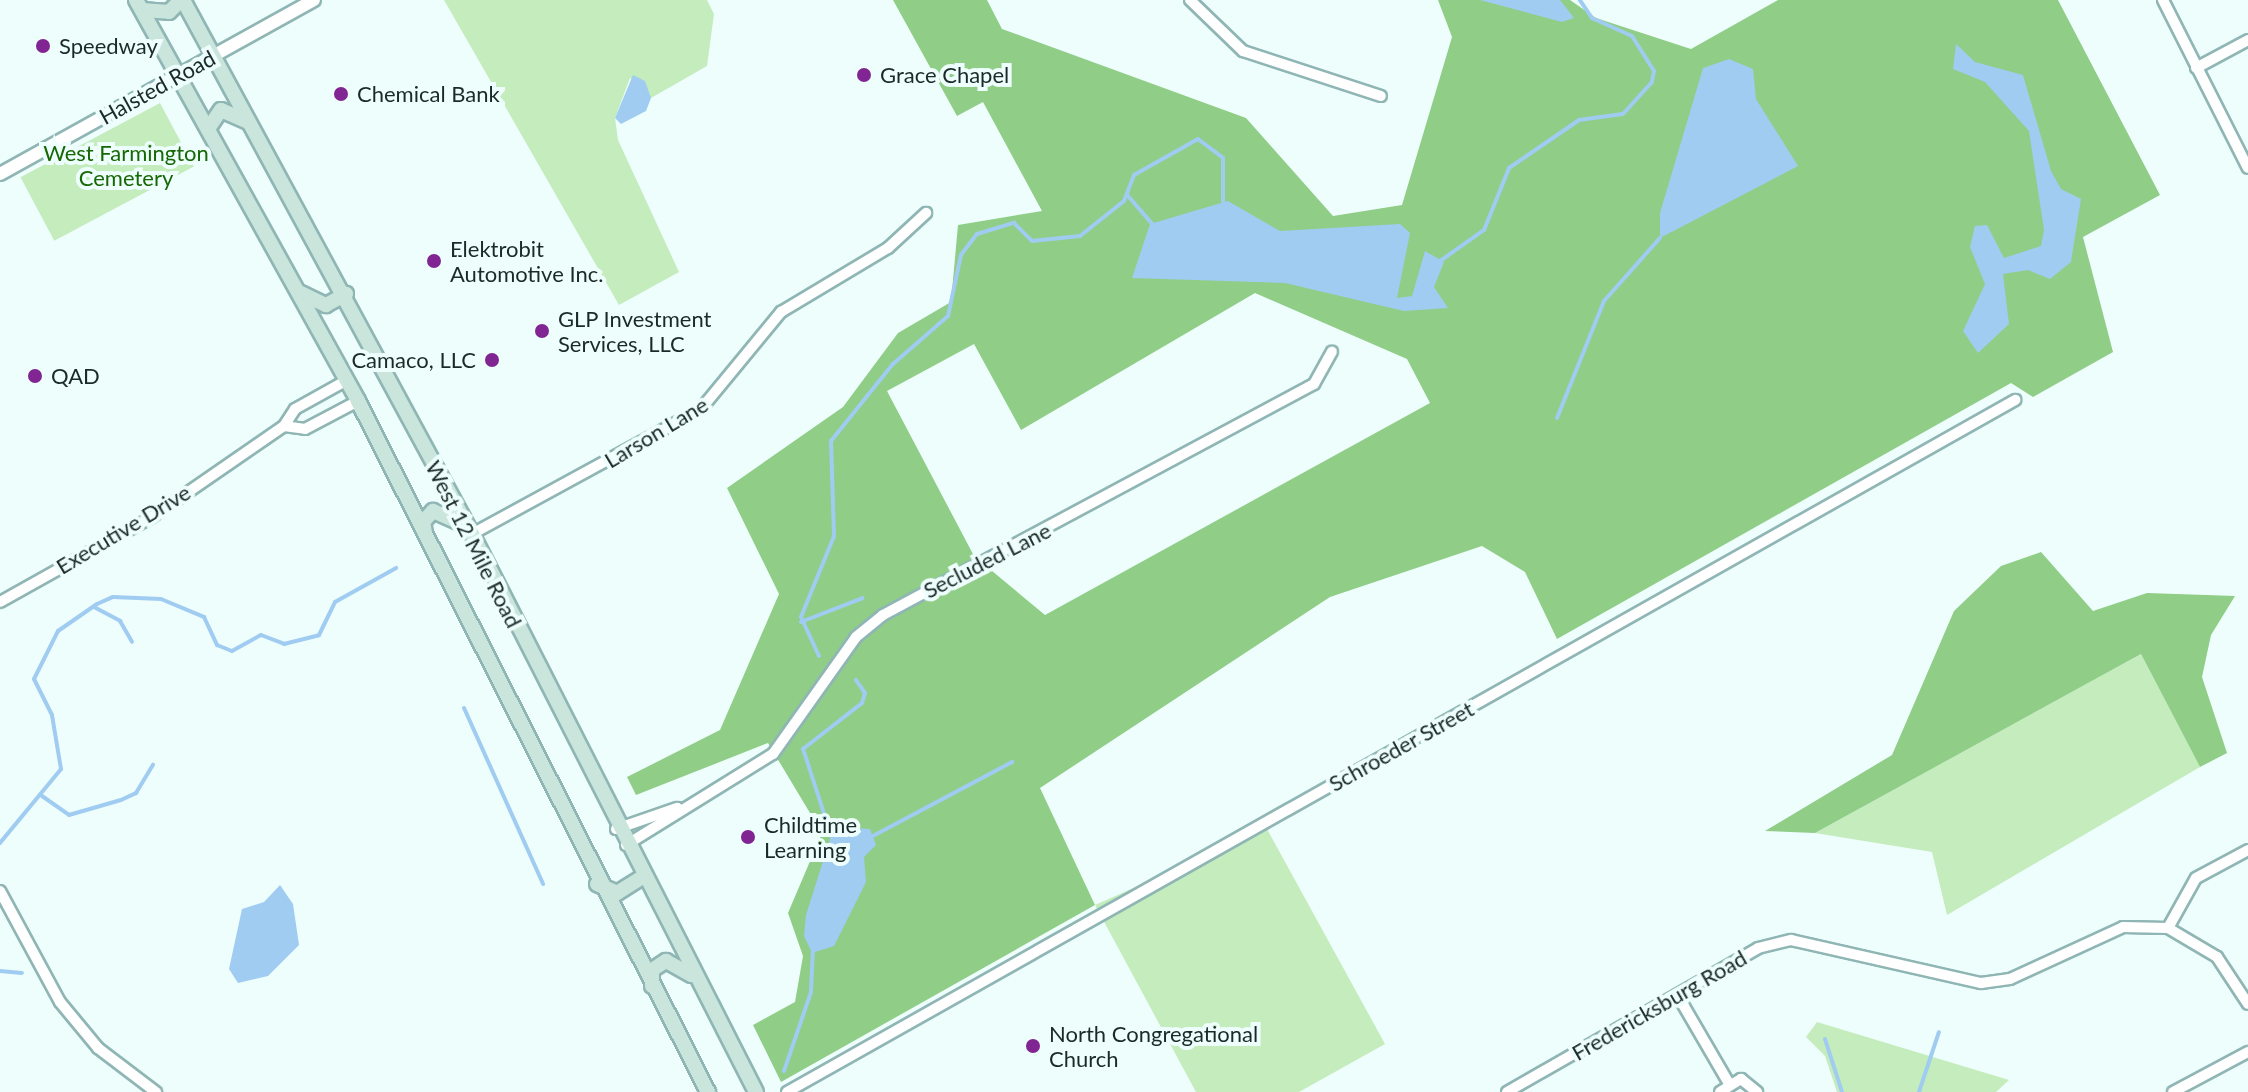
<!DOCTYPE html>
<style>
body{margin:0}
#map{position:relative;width:2248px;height:1092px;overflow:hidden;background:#eefefd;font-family:Lato,sans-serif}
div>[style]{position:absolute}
.green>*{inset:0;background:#c4ecbd;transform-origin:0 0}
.forest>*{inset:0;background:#90cd86}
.water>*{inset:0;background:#a0ccf1}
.stream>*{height:4px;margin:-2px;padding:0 2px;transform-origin:2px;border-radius:2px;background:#a0ccf1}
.roads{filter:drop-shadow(2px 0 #8fb6b4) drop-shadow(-2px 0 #8fb6b4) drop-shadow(0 2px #8fb6b4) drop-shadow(0 -2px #8fb6b4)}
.minor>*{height:10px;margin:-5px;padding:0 5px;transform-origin:5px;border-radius:5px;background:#fff}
.tertiary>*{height:12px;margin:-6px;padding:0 6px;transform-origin:6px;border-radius:6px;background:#fff}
.secondary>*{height:14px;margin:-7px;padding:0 7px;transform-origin:7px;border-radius:7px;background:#cae5db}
.dots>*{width:22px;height:22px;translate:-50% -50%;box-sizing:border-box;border:4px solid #eefefd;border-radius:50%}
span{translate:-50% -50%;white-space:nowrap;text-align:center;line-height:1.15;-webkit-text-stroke:8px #eefefd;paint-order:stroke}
.poi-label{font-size:22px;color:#1a2a29}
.left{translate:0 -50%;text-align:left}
.right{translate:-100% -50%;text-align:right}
.street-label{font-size:22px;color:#1a2a29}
.park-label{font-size:22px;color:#166804}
</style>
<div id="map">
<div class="green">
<div style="clip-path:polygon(444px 0,707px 0,714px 14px,707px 66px,651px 98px,630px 78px,615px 118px,618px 140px,679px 272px,619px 305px)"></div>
<div style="left:160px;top:103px;width:72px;height:158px;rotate:62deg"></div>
<div style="clip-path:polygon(2141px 654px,2200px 767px,1947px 915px,1932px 852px,1815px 833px)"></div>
<div style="clip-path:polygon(1267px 829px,1385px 1044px,1299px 1092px,1196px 1092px,1095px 905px)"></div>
<div style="clip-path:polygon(1817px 1022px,2009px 1080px,1996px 1092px,1837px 1092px,1825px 1056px,1806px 1037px)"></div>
</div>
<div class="forest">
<div style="clip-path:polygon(evenodd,893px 0,987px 0,1002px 29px,1246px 118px,1333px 216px,1402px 205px,1452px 37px,1438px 0,1570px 0,1596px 18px,1691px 49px,1778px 0,2058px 0,2160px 195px,2083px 237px,2113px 352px,2033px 397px,2011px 383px,1557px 639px,1525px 572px,1482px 546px,1330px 597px,1040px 788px,1095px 905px,781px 1082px,753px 1025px,795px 1002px,803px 956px,788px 913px,822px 833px,768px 743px,636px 795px,627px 777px,720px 730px,779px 594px,727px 488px,843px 407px,898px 333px,951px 302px,958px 225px,1042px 211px,983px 102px,957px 116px,893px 0,1255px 293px,1407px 359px,1430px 403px,1045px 615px,974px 556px,887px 391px,974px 344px,1021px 430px,1255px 293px)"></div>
<div style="clip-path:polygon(2041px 552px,2093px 611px,2147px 593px,2235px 596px,2211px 635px,2202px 677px,2227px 753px,2200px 767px,2141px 654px,1815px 833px,1765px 831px,1892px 755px,1954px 611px,2001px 566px)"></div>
</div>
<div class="water">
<div style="clip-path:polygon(1480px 0,1560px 0,1574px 18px,1562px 22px)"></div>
<div style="clip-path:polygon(1956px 44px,1975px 62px,2023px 75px,2051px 171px,2061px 189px,2081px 199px,2071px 262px,2050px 279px,2028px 270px,2003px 274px,2009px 324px,1978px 353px,1963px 331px,1985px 284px,1970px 247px,1975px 226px,1987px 225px,2004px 258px,2041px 246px,2044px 230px,2029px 131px,1985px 82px,1953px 69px)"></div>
<div style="clip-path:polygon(1729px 59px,1753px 69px,1756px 99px,1798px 166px,1660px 238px,1660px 213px,1703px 68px)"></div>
<div style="clip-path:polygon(633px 75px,645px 81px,651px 98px,646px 111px,621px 124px,615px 118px)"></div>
<div style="clip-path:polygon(1228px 201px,1280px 231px,1400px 224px,1410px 233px,1397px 298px,1412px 296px,1425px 251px,1444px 262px,1434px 287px,1448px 308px,1404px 311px,1285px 283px,1132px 278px,1150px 224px)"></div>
<div style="clip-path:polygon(854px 828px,870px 829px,876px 845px,864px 857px,866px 882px,834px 946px,812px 953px,804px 936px,806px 915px,831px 836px)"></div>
<div style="clip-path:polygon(280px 885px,293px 904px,299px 945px,268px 976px,238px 983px,229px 969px,242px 909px,264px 902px)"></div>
</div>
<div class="stream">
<div style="left:1128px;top:196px;width:37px;rotate:49deg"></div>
<div style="left:1440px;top:261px;width:54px;rotate:-35.2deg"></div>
<div style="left:1484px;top:230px;width:67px;rotate:-68deg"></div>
<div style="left:1509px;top:168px;width:85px;rotate:-34.4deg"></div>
<div style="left:1579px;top:120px;width:44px;rotate:-7.8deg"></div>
<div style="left:1623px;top:114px;width:43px;rotate:-47.8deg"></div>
<div style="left:1652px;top:82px;width:11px;rotate:-80deg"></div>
<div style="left:1654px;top:71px;width:41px;rotate:-122.2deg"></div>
<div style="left:1632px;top:36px;width:44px;rotate:-155.8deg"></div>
<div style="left:1592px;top:18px;width:22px;rotate:-124deg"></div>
<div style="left:1557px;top:418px;width:126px;rotate:-68.1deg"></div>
<div style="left:1604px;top:301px;width:84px;rotate:-48.4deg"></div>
<div style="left:94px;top:607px;width:30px;rotate:28deg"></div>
<div style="left:120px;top:621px;width:24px;rotate:60deg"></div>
<div style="left:801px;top:622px;width:66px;rotate:-21.2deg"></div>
<div style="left:819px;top:656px;width:43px;rotate:-114.8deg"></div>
<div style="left:801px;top:617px;width:87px;rotate:-67.8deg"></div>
<div style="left:834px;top:536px;width:95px;rotate:-91.8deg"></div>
<div style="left:831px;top:441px;width:99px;rotate:-51.2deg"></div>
<div style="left:893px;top:364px;width:73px;rotate:-41.1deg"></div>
<div style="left:948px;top:316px;width:62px;rotate:-78deg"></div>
<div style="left:961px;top:255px;width:26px;rotate:-53deg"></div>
<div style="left:977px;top:234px;width:39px;rotate:-17deg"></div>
<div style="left:1014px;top:223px;width:25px;rotate:45deg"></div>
<div style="left:1032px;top:241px;width:48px;rotate:-5.9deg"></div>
<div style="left:1080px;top:236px;width:56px;rotate:-38.5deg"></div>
<div style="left:1124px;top:201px;width:28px;rotate:-69deg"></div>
<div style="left:1134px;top:175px;width:73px;rotate:-29.4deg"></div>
<div style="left:1198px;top:139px;width:31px;rotate:37deg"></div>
<div style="left:1223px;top:158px;width:43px;rotate:90deg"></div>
<div style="left:464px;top:708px;width:193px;rotate:65.8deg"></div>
<div style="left:42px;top:796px;width:33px;rotate:35deg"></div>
<div style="left:69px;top:815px;width:54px;rotate:-16.1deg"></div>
<div style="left:121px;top:800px;width:17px;rotate:-25deg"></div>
<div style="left:136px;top:793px;width:33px;rotate:-59deg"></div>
<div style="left:871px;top:837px;width:160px;rotate:-28deg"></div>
<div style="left:832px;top:838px;width:94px;rotate:-108deg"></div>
<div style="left:803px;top:749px;width:75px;rotate:-37.9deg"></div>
<div style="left:862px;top:703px;width:10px;rotate:-73deg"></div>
<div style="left:865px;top:693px;width:16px;rotate:-125deg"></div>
<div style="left:0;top:843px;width:96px;rotate:-50.5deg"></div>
<div style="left:61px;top:769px;width:55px;rotate:-99.5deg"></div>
<div style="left:52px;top:715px;width:40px;rotate:-116.6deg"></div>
<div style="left:34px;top:679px;width:54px;rotate:-63.4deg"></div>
<div style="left:58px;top:631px;width:47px;rotate:-34.7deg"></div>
<div style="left:97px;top:604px;width:17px;rotate:-24deg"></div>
<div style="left:113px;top:597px;width:48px;rotate:2.4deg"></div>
<div style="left:161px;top:599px;width:47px;rotate:22.7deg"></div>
<div style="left:204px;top:617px;width:31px;rotate:65deg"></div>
<div style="left:217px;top:645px;width:16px;rotate:22deg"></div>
<div style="left:232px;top:651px;width:33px;rotate:-29deg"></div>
<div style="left:261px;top:635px;width:25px;rotate:21deg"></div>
<div style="left:284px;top:644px;width:36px;rotate:-14deg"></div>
<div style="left:319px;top:635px;width:37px;rotate:-64deg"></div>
<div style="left:335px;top:602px;width:70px;rotate:-29.1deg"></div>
<div style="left:0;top:971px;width:22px;rotate:5deg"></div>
<div style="left:1825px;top:1039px;width:56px;rotate:72.2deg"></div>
<div style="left:784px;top:1071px;width:83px;rotate:-71.1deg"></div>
<div style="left:811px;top:992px;width:44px;rotate:-87.4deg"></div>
<div style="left:1919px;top:1092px;width:63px;rotate:-71.6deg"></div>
</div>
<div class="roads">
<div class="minor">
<div style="left:1190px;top:0;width:74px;rotate:43.9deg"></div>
<div style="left:1243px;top:51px;width:145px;rotate:18.1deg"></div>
<div style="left:2163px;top:0;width:188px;rotate:63.2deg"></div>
<div style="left:2196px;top:68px;width:59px;rotate:-28.3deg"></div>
<div style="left:284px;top:426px;width:21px;rotate:8deg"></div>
<div style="left:305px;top:429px;width:60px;rotate:-27.8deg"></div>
<div style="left:472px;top:534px;width:261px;rotate:-28.6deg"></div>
<div style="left:701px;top:409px;width:126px;rotate:-50.5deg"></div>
<div style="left:781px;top:312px;width:125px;rotate:-30.9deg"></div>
<div style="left:888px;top:248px;width:52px;rotate:-42.6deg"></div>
<div style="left:0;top:602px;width:174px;rotate:-29.2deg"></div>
<div style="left:152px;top:517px;width:160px;rotate:-34.6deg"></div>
<div style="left:284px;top:426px;width:20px;rotate:-57deg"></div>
<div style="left:295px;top:409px;width:60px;rotate:-29.1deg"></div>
<div style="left:616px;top:829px;width:65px;rotate:-19deg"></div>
<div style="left:626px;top:845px;width:173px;rotate:-31.8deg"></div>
<div style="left:773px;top:754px;width:143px;rotate:-54.6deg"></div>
<div style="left:856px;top:637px;width:35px;rotate:-39deg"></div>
<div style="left:883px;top:615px;width:489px;rotate:-28.2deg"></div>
<div style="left:1314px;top:384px;width:37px;rotate:-61deg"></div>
<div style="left:0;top:891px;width:126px;rotate:61.6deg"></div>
<div style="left:60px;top:1002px;width:60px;rotate:50.4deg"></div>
<div style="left:98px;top:1048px;width:73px;rotate:37.2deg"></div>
<div style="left:2168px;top:928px;width:57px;rotate:-60.8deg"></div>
<div style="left:2196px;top:878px;width:59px;rotate:-28.3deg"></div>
<div style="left:1678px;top:996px;width:99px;rotate:59.8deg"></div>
<div style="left:787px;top:1092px;width:1410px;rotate:-29.4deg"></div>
<div style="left:1507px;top:1092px;width:289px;rotate:-29.8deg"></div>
<div style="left:1758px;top:948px;width:34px;rotate:-14deg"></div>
<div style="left:1791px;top:940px;width:195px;rotate:12.8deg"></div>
<div style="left:1981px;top:983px;width:29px;rotate:-8deg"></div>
<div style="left:2010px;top:979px;width:124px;rotate:-24.7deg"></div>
<div style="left:2123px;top:927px;width:45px;rotate:1.3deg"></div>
<div style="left:2168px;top:928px;width:57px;rotate:30.6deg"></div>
<div style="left:2217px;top:957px;width:56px;rotate:56.6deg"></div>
<div style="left:1720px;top:1092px;width:25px;rotate:-32deg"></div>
<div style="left:1741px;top:1079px;width:21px;rotate:39deg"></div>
<div style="left:2173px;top:1092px;width:85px;rotate:-28.1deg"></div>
</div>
<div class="tertiary">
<div style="left:0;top:174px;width:359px;rotate:-29deg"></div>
</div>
<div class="secondary">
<div style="left:136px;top:0;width:458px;rotate:61deg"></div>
<div style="left:358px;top:401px;width:775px;rotate:63.14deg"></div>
<div style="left:183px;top:0;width:607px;rotate:61.58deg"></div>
<div style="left:472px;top:534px;width:626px;rotate:63.03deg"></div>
<div style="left:142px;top:10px;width:27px;rotate:4deg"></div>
<div style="left:169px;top:12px;width:17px;rotate:-45deg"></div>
<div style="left:208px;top:129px;width:23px;rotate:-56deg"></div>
<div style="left:221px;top:110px;width:30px;rotate:24deg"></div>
<div style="left:301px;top:293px;width:28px;rotate:26deg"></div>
<div style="left:326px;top:305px;width:23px;rotate:-29deg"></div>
<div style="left:425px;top:533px;width:11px;rotate:-100deg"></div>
<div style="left:423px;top:522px;width:15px;rotate:-48deg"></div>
<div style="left:433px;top:511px;width:34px;rotate:24deg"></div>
<div style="left:597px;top:884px;width:22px;rotate:24deg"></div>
<div style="left:617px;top:893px;width:28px;rotate:-32deg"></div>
<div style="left:652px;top:986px;width:16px;rotate:-90deg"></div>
<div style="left:652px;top:970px;width:17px;rotate:-33deg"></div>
<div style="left:666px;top:961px;width:29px;rotate:29deg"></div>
</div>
</div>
<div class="dots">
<div style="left:43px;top:46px;background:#802592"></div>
<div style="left:864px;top:75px;background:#802592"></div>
<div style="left:341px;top:94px;background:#802592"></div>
<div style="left:434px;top:261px;background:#802592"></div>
<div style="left:542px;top:331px;background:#802592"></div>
<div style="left:492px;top:360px;background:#802592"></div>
<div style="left:35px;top:376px;background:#802592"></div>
<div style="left:748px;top:837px;background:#802592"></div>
<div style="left:1033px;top:1046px;background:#802592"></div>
</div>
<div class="poi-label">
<span class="left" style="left:59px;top:46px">Speedway</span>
<span class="left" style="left:880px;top:75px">Grace Chapel</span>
<span class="left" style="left:357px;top:94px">Chemical Bank</span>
<span class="left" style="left:450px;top:261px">Elektrobit<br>Automotive Inc.</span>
<span class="left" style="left:558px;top:331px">GLP Investment<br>Services, LLC</span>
<span class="right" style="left:476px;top:360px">Camaco, LLC</span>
<span class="left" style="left:51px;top:376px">QAD</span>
<span class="left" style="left:764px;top:837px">Childtime<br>Learning</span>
<span class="left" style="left:1049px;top:1046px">North Congregational<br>Church</span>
</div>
<div class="street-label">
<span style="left:157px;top:87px;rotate:-29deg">Halsted Road</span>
<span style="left:656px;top:432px;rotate:-31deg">Larson Lane</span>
<span style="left:123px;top:529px;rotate:-31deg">Executive Drive</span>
<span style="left:474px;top:544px;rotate:63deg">West 12 Mile Road</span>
<span style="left:987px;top:560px;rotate:-27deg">Secluded Lane</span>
<span style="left:1401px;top:746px;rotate:-29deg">Schroeder Street</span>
<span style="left:1659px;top:1005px;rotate:-30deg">Fredericksburg Road</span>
</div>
<div class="park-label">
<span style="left:126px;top:165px">West Farmington<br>Cemetery</span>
</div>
</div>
